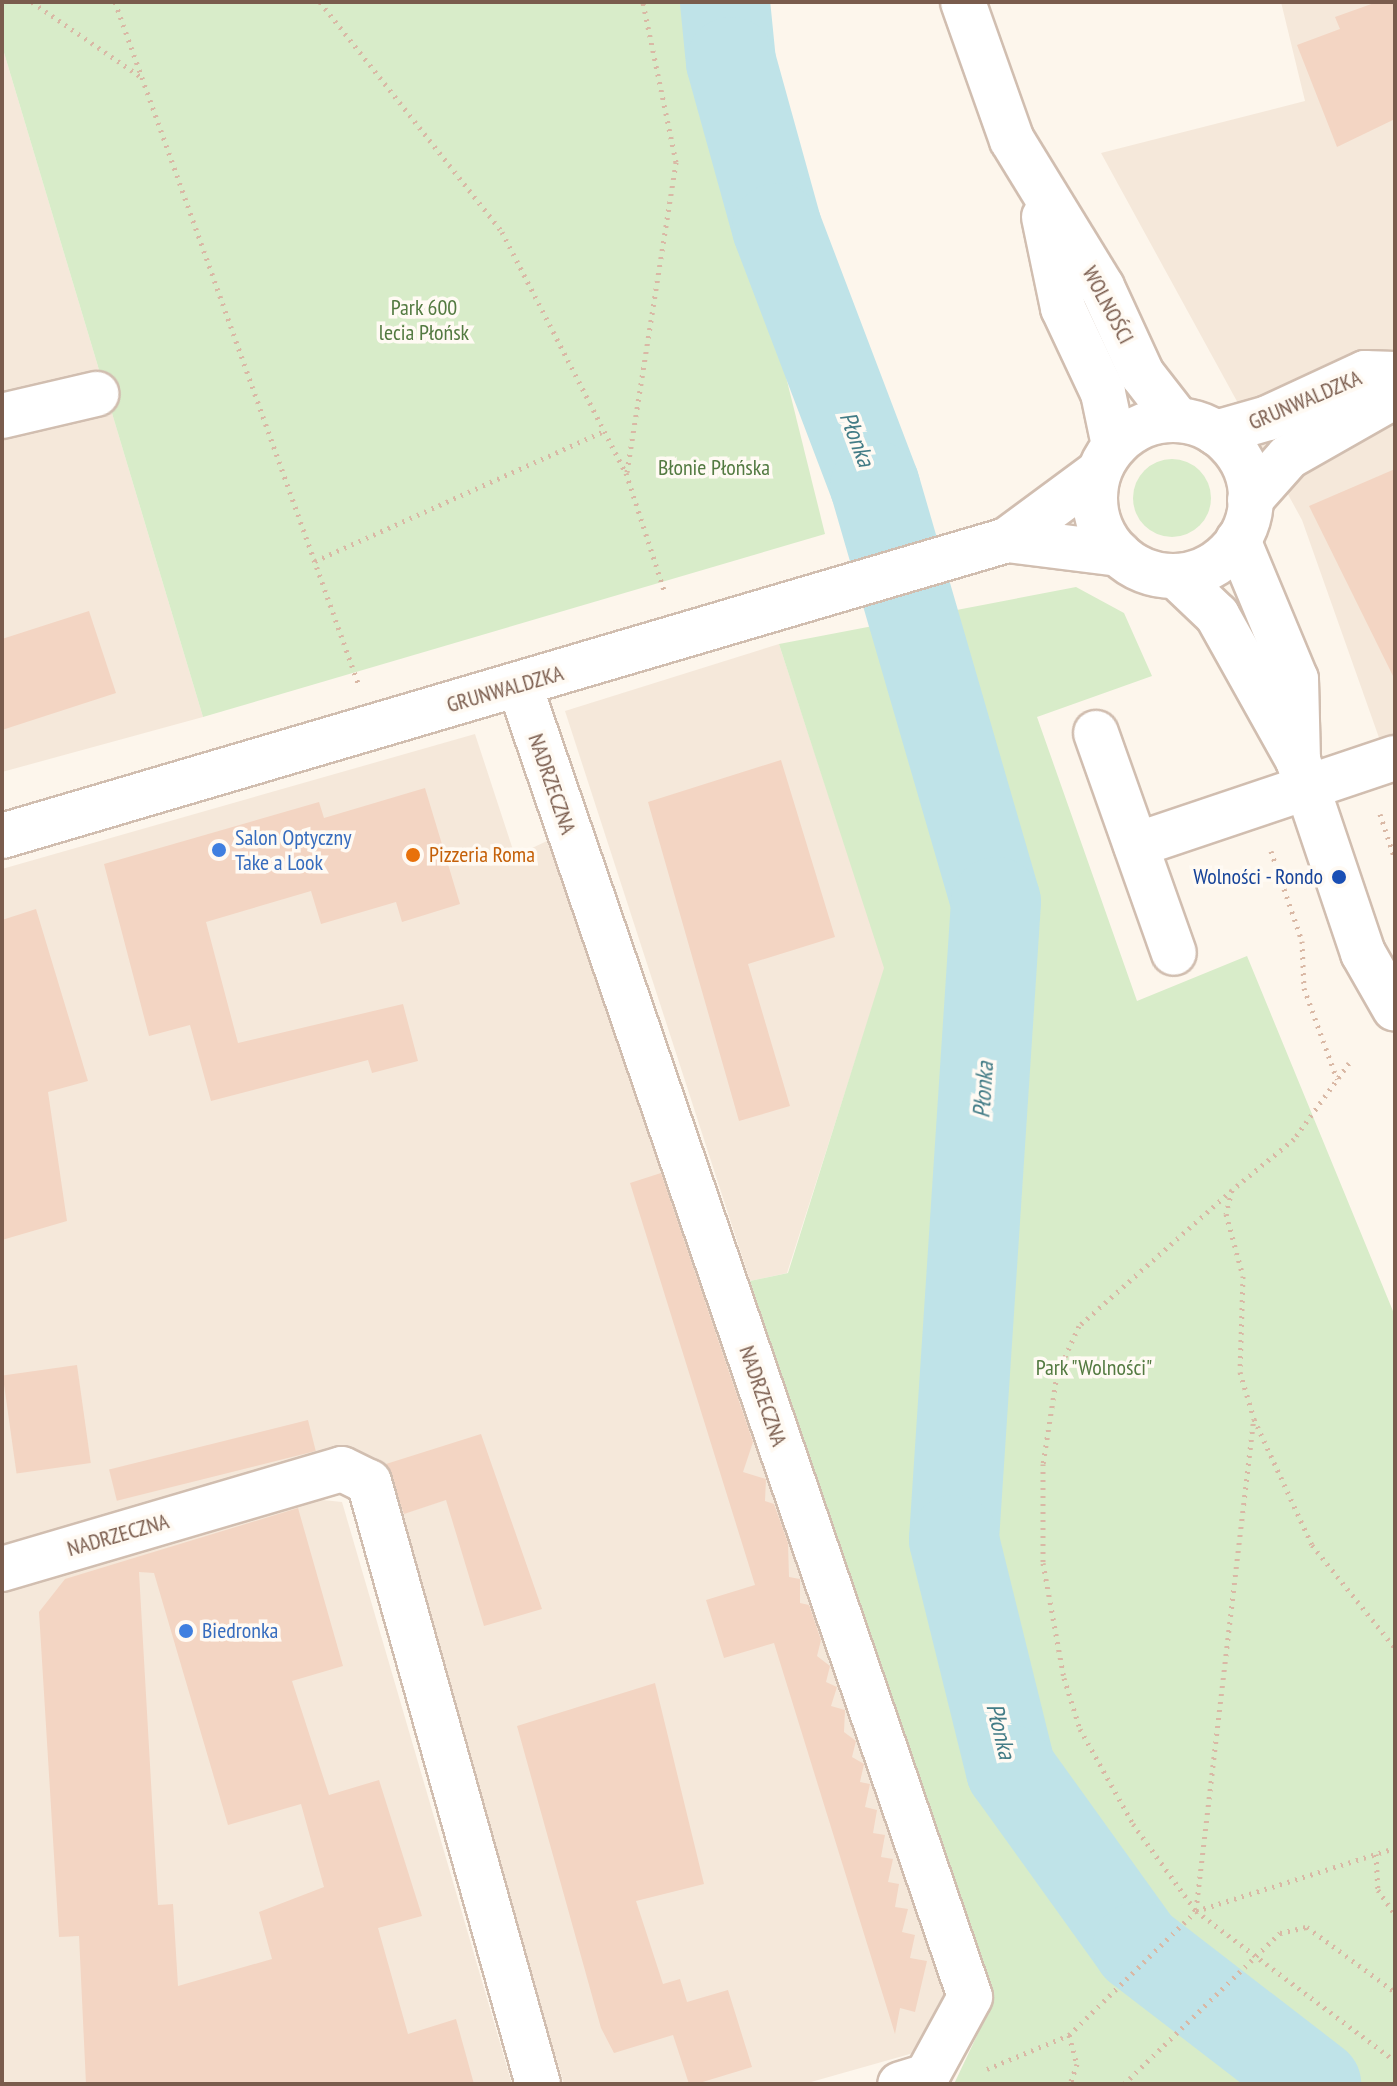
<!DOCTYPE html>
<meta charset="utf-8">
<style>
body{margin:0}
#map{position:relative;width:1397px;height:2086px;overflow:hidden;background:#fdf6ec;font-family:"PT Sans Narrow",sans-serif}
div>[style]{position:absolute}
.residential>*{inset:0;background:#f5e8da}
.green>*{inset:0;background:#d8ecc9}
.round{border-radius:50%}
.river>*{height:90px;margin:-45px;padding:0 45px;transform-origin:45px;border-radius:45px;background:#bfe3e8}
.building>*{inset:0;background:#f3d5c3;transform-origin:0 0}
.path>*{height:5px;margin-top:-2.5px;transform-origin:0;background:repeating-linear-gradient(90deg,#d9b8a5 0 2px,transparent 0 8px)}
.roads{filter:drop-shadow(2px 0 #d1beb0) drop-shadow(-2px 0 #d1beb0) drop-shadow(0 2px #d1beb0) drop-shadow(0 -2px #d1beb0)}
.minor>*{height:44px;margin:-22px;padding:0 22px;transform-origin:22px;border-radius:22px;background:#fff}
.minor>.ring{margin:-22px;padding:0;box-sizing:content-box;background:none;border:44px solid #fff;border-radius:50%}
.dots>*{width:22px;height:22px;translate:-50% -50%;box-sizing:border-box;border:4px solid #fffaf3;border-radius:50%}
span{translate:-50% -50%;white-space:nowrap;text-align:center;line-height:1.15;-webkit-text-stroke:7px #fffaf3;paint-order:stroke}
.street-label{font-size:22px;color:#7a5c4d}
.park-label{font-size:22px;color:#537a41}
.shop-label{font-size:22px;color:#366cbe}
.left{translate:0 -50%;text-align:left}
.food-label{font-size:22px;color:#c56008}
.transit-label{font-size:22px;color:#164399}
.right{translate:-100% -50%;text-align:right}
.water-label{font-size:24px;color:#437c86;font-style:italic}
.frame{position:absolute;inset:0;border:4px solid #7a5c4d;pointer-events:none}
</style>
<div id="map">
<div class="residential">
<div style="clip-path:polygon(1281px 2px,1395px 2px,1395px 783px,1302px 520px,1101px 153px,1305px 101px)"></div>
<div style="clip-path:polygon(2px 46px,203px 717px,2px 772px)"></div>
<div style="clip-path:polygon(779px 644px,885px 968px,787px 1273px,750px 1281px,565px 711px)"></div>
<div style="clip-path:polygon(475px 734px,515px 856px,547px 841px,718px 1293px,946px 1993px,917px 2052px,804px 2084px,564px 2084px,380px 1479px,2px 1553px,2px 869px)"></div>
<div style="clip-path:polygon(313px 1499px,342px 1502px,512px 2084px,2px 2084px,2px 1590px)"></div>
</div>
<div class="green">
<div style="clip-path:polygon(2px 2px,693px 2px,825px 534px,203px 717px,2px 46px)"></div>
<div class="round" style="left:1133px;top:459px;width:78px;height:78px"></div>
<div style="clip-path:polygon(1076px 587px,1124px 613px,1152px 676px,1037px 717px,1137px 1001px,1247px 956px,1395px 1316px,1395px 2084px,954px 2084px,991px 2006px,750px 1281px,788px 1273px,884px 968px,779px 644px)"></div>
</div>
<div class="river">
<div style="left:725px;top:2px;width:60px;rotate:84.3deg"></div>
<div style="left:731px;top:62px;width:172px;rotate:74.5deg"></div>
<div style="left:777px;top:228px;width:276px;rotate:69.2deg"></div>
<div style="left:875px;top:486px;width:433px;rotate:73.8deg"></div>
<div style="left:996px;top:902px;width:639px;rotate:93.77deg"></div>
<div style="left:954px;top:1540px;width:237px;rotate:76.1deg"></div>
<div style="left:1011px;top:1770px;width:218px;rotate:54.3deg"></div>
<div style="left:1138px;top:1947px;width:225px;rotate:37.6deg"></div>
</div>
<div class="building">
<div style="clip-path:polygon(1377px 2px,1395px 2px,1395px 119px,1337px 147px,1297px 45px,1340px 29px,1335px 17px)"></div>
<div style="clip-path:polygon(1395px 469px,1395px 680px,1309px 506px)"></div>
<div style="clip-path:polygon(89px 611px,116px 693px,2px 730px,2px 639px)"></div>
<div style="clip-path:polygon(781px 760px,835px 937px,748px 964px,790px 1106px,739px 1121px,648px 802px)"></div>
<div style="clip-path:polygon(425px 788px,460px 904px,402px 922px,396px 902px,321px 924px,311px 891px,206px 922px,238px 1043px,403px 1004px,418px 1061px,372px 1073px,368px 1060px,211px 1101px,190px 1025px,149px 1036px,104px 864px,319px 802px,324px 818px)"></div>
<div style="clip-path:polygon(36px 909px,88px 1081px,48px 1092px,67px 1221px,2px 1240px,2px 920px)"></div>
<div style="clip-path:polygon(661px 1173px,753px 1442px,743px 1472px,766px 1479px,765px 1501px,774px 1504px,788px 1543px,789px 1577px,800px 1579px,800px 1603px,809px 1605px,821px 1640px,817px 1656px,830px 1666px,826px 1682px,837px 1687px,831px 1706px,845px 1710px,844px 1732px,856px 1741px,852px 1757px,864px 1764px,860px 1782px,870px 1784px,865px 1807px,877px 1810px,873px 1833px,885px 1835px,881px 1857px,893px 1859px,888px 1882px,899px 1884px,895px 1907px,908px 1909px,902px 1932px,915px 1935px,910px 1958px,927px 1961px,915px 2012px,900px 2008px,895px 2034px,774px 1643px,724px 1658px,706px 1600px,755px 1585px,630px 1183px)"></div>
<div style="left:77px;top:1365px;width:99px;height:75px;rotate:82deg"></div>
<div style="left:308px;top:1420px;width:32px;height:205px;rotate:76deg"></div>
<div style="clip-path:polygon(481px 1434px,542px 1609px,484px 1626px,446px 1500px,404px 1514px,386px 1464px)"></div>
<div style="clip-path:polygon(evenodd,298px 1508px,343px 1666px,292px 1681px,329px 1795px,379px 1780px,422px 1916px,378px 1928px,408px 2034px,456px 2019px,474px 2084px,86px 2084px,79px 1936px,59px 1937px,39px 1612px,65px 1579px,298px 1508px,139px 1572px,154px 1573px,228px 1825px,301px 1804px,324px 1887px,259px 1912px,272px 1959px,178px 1986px,173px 1904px,158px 1905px,139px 1572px)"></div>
<div style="clip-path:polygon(655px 1683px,704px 1884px,636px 1901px,663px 1984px,680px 1979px,687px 2002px,728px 1990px,752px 2067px,696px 2084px,689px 2084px,673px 2035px,614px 2053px,601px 2028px,517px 1726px)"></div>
</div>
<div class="path">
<div style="left:32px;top:2px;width:132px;rotate:34.5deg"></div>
<div style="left:115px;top:2px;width:723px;rotate:70.36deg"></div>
<div style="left:320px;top:2px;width:293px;rotate:51.6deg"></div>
<div style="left:502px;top:232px;width:271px;rotate:62.8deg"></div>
<div style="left:626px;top:473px;width:123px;rotate:72deg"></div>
<div style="left:627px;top:472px;width:314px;rotate:-81deg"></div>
<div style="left:676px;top:162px;width:163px;rotate:-101.7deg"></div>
<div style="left:315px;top:561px;width:317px;rotate:-24.2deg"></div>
<div style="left:1380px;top:814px;width:47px;rotate:71.6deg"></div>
<div style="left:1271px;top:851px;width:95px;rotate:71deg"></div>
<div style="left:1302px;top:941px;width:47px;rotate:87.6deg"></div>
<div style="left:1304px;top:988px;width:97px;rotate:70.1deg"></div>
<div style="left:1349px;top:1063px;width:94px;rotate:125.9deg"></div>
<div style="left:1294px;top:1139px;width:80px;rotate:140.6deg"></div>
<div style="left:1232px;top:1190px;width:25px;rotate:104deg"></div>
<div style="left:1226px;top:1214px;width:64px;rotate:74.7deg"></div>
<div style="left:1243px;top:1276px;width:96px;rotate:91.8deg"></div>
<div style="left:1240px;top:1372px;width:49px;rotate:73.4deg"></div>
<div style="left:1254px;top:1419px;width:139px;rotate:65.3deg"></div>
<div style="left:1312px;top:1545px;width:132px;rotate:51.1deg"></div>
<div style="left:1232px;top:1190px;width:205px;rotate:138.4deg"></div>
<div style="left:1079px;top:1326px;width:53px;rotate:114.6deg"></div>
<div style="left:1057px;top:1374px;width:91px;rotate:98.8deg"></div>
<div style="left:1043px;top:1464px;width:99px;rotate:90deg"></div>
<div style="left:1043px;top:1563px;width:117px;rotate:79.7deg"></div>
<div style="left:1064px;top:1678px;width:53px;rotate:72.6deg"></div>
<div style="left:1080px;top:1729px;width:109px;rotate:60.8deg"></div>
<div style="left:1133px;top:1824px;width:107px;rotate:54.1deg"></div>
<div style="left:1196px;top:1911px;width:249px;rotate:37deg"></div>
<div style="left:1376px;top:1854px;width:36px;rotate:87deg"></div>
<div style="left:1378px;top:1890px;width:29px;rotate:55deg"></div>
<div style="left:1196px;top:1910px;width:494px;rotate:-83.3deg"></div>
<div style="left:1069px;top:2035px;width:30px;rotate:75deg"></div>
<div style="left:1077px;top:2064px;width:21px;rotate:109deg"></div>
<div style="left:987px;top:2069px;width:89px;rotate:-22.5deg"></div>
<div style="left:1069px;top:2035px;width:177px;rotate:-44.3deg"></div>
<div style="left:1196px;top:1911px;width:209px;rotate:-17.6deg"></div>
<div style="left:1124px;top:2084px;width:217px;rotate:-44.1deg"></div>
<div style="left:1280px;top:1933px;width:28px;rotate:-13deg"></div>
<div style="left:1307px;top:1927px;width:109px;rotate:36.5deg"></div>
</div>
<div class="roads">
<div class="minor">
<div style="left:963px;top:2px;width:146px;rotate:70.5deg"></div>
<div style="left:1012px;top:140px;width:172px;rotate:58.5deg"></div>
<div style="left:1102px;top:287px;width:96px;rotate:65.3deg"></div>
<div style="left:1142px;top:374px;width:57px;rotate:52.1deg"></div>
<div style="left:1044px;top:217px;width:93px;rotate:78.2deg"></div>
<div style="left:1063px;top:308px;width:94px;rotate:64.8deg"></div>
<div style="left:1103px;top:393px;width:53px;rotate:78.1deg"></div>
<div style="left:2px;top:416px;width:97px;rotate:-13.2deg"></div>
<div class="ring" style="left:1095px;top:420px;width:112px;height:112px"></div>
<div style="left:1216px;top:433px;width:54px;rotate:-16.1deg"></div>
<div style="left:1268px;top:418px;width:107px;rotate:-24.9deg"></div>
<div style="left:1365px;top:373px;width:30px;rotate:2deg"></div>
<div style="left:1250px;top:500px;width:57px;rotate:-48.5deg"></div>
<div style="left:1288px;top:457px;width:123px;rotate:-29.7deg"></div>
<div style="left:1007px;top:540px;width:114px;rotate:-36.5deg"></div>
<div style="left:1238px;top:540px;width:151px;rotate:67.4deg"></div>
<div style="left:1296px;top:679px;width:81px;rotate:88.6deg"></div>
<div style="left:1176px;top:576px;width:57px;rotate:43.6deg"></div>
<div style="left:1217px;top:615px;width:166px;rotate:60.8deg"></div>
<div style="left:1298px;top:760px;width:204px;rotate:71.4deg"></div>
<div style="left:1363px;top:953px;width:64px;rotate:60.3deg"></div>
<div style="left:519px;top:684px;width:1388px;rotate:71.04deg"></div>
<div style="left:970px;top:1997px;width:90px;rotate:118.6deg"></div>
<div style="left:927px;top:2076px;width:28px;rotate:163deg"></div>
<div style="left:1096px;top:733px;width:233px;rotate:70.5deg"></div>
<div style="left:2px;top:836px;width:1048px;rotate:-16.41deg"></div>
<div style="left:1007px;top:540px;width:113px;rotate:7.1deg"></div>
<div style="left:1136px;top:845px;width:273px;rotate:-18.6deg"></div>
<div style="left:2px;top:1569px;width:354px;rotate:-16.4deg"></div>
<div style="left:342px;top:1469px;width:30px;rotate:26deg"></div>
<div style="left:369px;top:1482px;width:625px;rotate:74.32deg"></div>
</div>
</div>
<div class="dots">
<div style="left:219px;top:850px;background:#3f7fe0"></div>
<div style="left:413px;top:855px;background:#e8710a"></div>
<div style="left:1339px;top:877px;background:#1a4fb4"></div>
<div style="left:186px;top:1631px;background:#3f7fe0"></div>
</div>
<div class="street-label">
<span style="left:1108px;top:305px;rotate:62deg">WOLNOŚCI</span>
<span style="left:1305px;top:400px;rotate:-23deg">GRUNWALDZKA</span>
<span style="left:505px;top:689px;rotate:-16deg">GRUNWALDZKA</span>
<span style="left:552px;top:784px;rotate:71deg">NADRZECZNA</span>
<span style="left:763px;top:1396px;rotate:71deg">NADRZECZNA</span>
<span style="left:118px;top:1535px;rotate:-16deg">NADRZECZNA</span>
</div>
<div class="park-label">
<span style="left:424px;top:320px">Park 600<br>lecia Płońsk</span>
<span style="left:714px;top:468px">Błonie Płońska</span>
<span style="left:1094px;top:1368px">Park "Wolności"</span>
</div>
<div class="shop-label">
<span class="left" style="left:235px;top:850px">Salon Optyczny<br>Take a Look</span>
<span class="left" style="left:202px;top:1631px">Biedronka</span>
</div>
<div class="food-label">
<span class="left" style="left:429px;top:855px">Pizzeria Roma</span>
</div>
<div class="transit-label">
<span class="right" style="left:1323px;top:877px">Wolności - Rondo</span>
</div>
<div class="water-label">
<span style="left:857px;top:439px;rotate:69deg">Płonka</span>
<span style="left:983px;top:1090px;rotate:-86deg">Płonka</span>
<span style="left:1001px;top:1731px;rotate:76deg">Płonka</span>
</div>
<div class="frame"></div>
</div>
